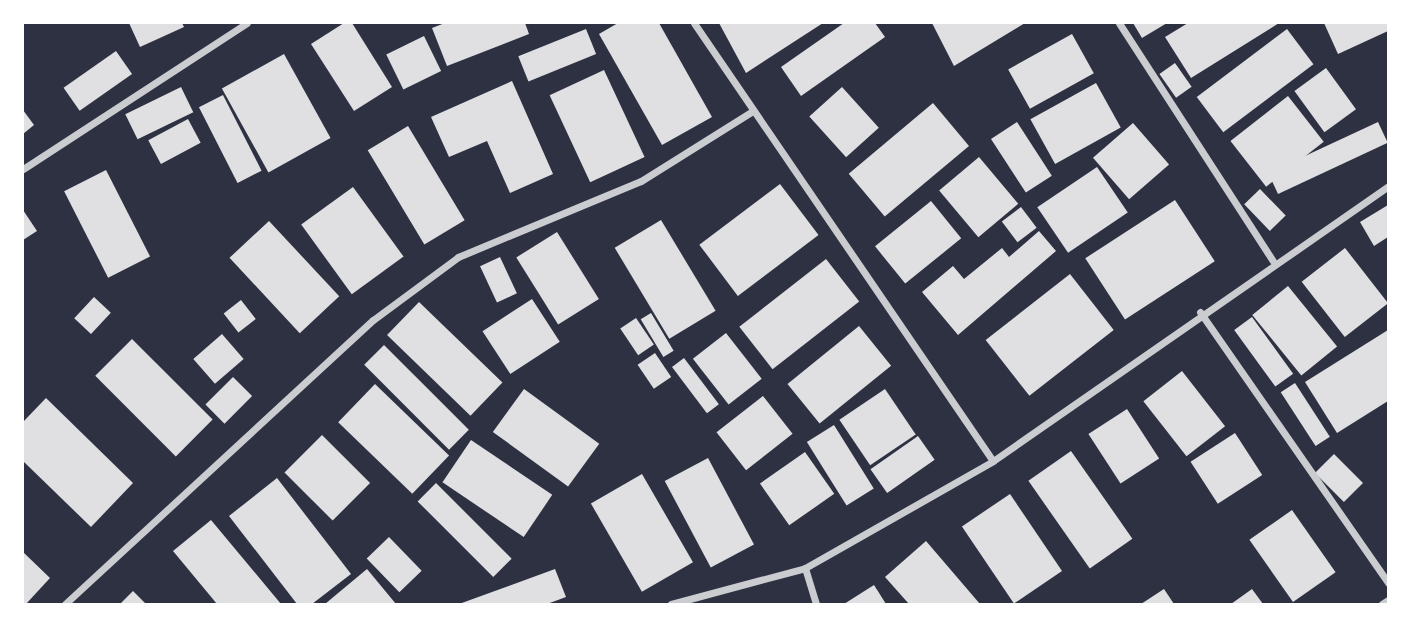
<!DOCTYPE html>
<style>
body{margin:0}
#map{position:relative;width:1411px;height:627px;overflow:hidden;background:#2d3142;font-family:Arial,sans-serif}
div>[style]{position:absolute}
.building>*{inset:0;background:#e0e0e3;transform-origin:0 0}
.minor>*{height:7px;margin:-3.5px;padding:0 3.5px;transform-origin:3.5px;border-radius:3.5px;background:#caccd0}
span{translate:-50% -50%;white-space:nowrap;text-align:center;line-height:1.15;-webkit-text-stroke:7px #fff;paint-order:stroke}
.frame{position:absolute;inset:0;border:24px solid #fff;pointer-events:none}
</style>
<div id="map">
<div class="building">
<div style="clip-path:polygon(129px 23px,182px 23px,184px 27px,140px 47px)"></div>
<div style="clip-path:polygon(344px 23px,352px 23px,392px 87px,354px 111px,311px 44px)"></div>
<div style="clip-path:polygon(445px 23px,525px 23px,529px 34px,447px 66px,432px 28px)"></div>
<div style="clip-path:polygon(618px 23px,659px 23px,712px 117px,662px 145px,599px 34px)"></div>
<div style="clip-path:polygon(719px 23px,823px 23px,746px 73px)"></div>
<div style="clip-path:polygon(844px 23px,875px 23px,885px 37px,801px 96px,781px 67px)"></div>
<div style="clip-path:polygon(932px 23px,1025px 23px,954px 66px)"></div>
<div style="clip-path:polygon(1133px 23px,1167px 23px,1142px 38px)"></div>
<div style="clip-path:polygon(1188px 23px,1279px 23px,1191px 78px,1165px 37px)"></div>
<div style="clip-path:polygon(1324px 23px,1388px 23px,1388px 31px,1338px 54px)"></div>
<div style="left:586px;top:29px;width:27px;height:73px;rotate:68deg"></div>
<div style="left:1287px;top:29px;width:44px;height:113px;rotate:53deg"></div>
<div style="left:1072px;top:34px;width:45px;height:73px;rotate:61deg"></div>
<div style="left:424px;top:36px;width:39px;height:42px;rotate:64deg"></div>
<div style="left:116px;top:51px;width:28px;height:64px;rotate:55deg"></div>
<div style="left:284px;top:54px;width:96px;height:71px;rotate:61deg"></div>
<div style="left:1175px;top:63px;width:29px;height:19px;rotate:55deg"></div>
<div style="left:1326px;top:68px;width:51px;height:39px;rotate:54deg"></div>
<div style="left:604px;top:70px;width:96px;height:60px;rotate:65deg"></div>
<div style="clip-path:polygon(512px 81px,553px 174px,510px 193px,487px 141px,449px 157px,431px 117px)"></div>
<div style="left:1096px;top:83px;width:51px;height:75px;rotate:61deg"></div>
<div style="left:181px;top:87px;width:28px;height:62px;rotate:64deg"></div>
<div style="left:842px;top:87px;width:55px;height:44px;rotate:48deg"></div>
<div style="left:223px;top:95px;width:85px;height:27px;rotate:63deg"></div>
<div style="left:1288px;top:96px;width:58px;height:73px;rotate:52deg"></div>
<div style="left:933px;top:103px;width:56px;height:110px;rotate:50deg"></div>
<div style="clip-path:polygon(23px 110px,34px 125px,23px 134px)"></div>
<div style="left:188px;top:119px;width:27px;height:45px;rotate:62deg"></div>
<div style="left:1017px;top:122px;width:64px;height:31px;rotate:57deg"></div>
<div style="left:1378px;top:122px;width:23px;height:121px;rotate:65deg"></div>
<div style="left:1133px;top:123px;width:55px;height:53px;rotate:49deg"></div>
<div style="left:408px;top:126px;width:110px;height:47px;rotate:59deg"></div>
<div style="left:979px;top:157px;width:61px;height:52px;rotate:50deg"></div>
<div style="left:1097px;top:167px;width:55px;height:72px;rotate:56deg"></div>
<div style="left:106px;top:170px;width:97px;height:47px;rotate:63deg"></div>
<div style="left:780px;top:184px;width:64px;height:101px;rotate:53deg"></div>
<div style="left:353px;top:187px;width:86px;height:64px;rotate:54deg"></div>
<div style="left:1260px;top:189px;width:37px;height:22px;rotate:46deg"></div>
<div style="left:1175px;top:200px;width:73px;height:107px;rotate:57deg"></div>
<div style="left:931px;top:201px;width:48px;height:72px;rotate:51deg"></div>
<div style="clip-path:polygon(1388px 205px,1388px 237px,1374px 246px,1360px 222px)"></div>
<div style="left:1021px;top:207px;width:26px;height:24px;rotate:53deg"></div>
<div style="clip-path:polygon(23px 210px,37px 231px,23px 240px)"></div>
<div style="left:661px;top:220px;width:106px;height:54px;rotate:59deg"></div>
<div style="left:269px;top:221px;width:103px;height:54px;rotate:47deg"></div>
<div style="clip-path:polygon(1039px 231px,1056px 251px,958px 335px,922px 292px,953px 266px,964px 279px,1002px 248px,1009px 257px)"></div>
<div style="left:557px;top:232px;width:79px;height:48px;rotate:58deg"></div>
<div style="left:1345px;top:248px;width:70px;height:55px;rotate:52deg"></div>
<div style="left:500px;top:257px;width:40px;height:22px;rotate:65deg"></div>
<div style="left:826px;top:259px;width:54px;height:110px;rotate:52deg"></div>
<div style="left:1070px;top:274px;width:71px;height:107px;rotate:52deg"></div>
<div style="left:1288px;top:286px;width:78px;height:46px;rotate:51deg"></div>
<div style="left:94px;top:297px;width:23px;height:29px;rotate:43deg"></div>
<div style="left:532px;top:299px;width:51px;height:59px;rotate:57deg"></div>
<div style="left:241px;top:300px;width:24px;height:22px;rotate:52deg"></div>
<div style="left:419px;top:302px;width:116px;height:46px;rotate:44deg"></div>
<div style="left:651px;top:313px;width:44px;height:12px;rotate:59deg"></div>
<div style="left:1252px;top:317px;width:70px;height:22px;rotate:54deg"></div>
<div style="left:636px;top:318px;width:32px;height:19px;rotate:56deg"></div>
<div style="left:859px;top:326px;width:51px;height:92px;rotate:51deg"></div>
<div style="clip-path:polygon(1388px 330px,1388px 401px,1337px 433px,1305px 382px)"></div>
<div style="left:726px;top:333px;width:58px;height:42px;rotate:52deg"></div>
<div style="left:222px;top:334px;width:33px;height:38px;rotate:49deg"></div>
<div style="left:132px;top:339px;width:114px;height:52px;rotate:45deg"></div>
<div style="left:384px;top:345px;width:120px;height:28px;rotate:45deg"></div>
<div style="left:655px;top:353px;width:29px;height:21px;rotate:56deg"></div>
<div style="left:684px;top:358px;width:58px;height:15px;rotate:53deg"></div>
<div style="left:1182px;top:371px;width:70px;height:49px;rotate:52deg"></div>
<div style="left:233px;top:377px;width:27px;height:39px;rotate:45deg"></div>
<div style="left:1295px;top:383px;width:64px;height:17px;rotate:57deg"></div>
<div style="left:375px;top:384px;width:103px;height:53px;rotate:44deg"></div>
<div style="left:524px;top:389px;width:93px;height:53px;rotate:36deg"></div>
<div style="left:885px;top:389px;width:55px;height:55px;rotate:56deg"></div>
<div style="left:763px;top:396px;width:48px;height:59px;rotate:52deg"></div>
<div style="clip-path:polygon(46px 398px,133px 483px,91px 527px,23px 461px,23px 422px)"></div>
<div style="left:1127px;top:409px;width:59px;height:46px;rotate:57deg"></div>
<div style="left:834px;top:425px;width:75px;height:32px;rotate:58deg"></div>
<div style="left:1235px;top:433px;width:50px;height:53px;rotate:57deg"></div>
<div style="left:322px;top:435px;width:68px;height:53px;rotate:45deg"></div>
<div style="left:918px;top:436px;width:29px;height:58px;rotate:55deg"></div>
<div style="left:471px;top:440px;width:98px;height:51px;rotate:34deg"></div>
<div style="left:1071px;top:451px;width:107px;height:52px;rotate:55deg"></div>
<div style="left:805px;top:452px;width:51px;height:55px;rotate:55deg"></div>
<div style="left:1334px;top:454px;width:41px;height:27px;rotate:45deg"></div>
<div style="left:708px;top:458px;width:98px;height:49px;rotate:62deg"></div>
<div style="left:642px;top:474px;width:102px;height:59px;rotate:60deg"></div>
<div style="clip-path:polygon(277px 478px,351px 574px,312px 604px,297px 604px,229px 516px)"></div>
<div style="left:436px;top:483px;width:107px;height:26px;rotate:45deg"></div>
<div style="left:1010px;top:494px;width:93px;height:58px;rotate:56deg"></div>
<div style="left:1292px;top:510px;width:76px;height:52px;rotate:55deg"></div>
<div style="clip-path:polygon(211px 520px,281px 604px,217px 604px,173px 551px)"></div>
<div style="left:389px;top:537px;width:47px;height:31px;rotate:46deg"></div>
<div style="clip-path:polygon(926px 541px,980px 604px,909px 604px,885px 577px)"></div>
<div style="clip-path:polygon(23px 552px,50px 578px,26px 604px,23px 604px)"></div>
<div style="clip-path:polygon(367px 569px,396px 604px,325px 604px)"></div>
<div style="clip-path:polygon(555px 569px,566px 597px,547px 604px,459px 604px)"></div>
<div style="clip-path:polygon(874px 585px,886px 604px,844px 604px)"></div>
<div style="clip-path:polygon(1164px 589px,1174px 604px,1141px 604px)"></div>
<div style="clip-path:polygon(1252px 589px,1263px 604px,1231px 604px)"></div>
<div style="clip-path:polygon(133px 591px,146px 604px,120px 604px)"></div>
</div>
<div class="minor">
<div style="left:694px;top:23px;width:530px;rotate:55.68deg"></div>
<div style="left:1119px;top:23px;width:283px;rotate:57.1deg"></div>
<div style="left:23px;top:169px;width:267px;rotate:-33.1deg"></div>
<div style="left:1200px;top:312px;width:330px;rotate:55.2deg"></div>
<div style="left:805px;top:568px;width:38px;rotate:73deg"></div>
<div style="left:65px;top:604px;width:419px;rotate:-42.7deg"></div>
<div style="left:373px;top:320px;width:106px;rotate:-36.5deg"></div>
<div style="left:458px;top:257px;width:198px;rotate:-22.6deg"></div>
<div style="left:641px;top:181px;width:130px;rotate:-32.1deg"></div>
<div style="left:671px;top:604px;width:139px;rotate:-15deg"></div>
<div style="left:805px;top:568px;width:216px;rotate:-29.6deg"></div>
<div style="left:993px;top:461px;width:481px;rotate:-34.8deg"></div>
<div style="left:1382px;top:604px;width:7px;rotate:-34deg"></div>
</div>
<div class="frame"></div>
</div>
